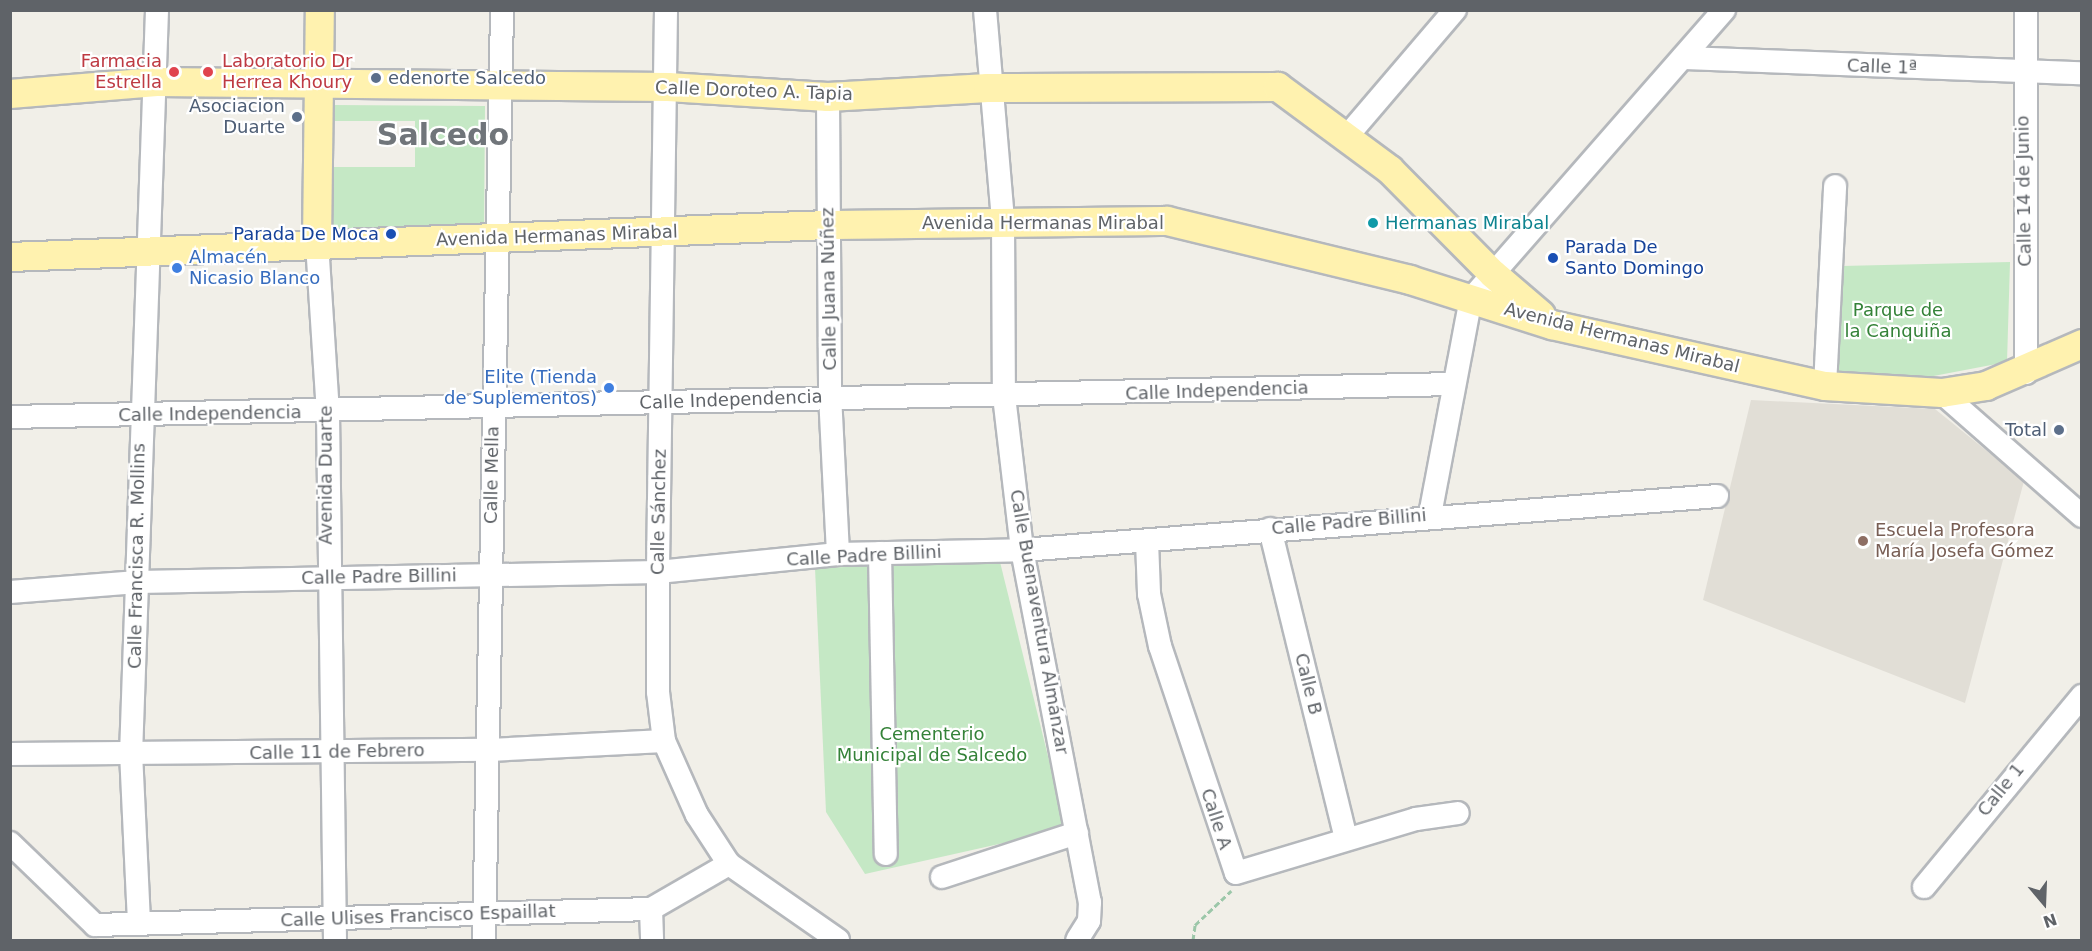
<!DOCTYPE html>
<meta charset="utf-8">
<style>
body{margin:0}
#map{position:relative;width:2092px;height:951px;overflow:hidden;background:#f1efe8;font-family:"DejaVu Sans",sans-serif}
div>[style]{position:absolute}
.education>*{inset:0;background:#e1ded6}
.green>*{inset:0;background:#c5e8c5}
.path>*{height:3px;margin-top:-1.5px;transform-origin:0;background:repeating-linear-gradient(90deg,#9cc7a9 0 6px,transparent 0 9px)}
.roads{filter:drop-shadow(2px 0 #b5b8bc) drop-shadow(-2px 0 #b5b8bc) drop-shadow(0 2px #b5b8bc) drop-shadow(0 -2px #b5b8bc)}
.minor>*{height:22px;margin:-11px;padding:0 11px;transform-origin:11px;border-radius:11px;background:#fff}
.major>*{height:28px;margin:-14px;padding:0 14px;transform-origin:14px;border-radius:14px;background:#fff2af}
.dots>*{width:16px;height:16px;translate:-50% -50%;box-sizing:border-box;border:3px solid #fff;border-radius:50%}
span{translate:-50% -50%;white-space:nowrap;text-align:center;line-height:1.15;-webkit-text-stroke:4.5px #fff;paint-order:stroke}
.health-label{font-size:18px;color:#be3a42}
.right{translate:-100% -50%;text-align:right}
.left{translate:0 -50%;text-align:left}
.street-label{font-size:18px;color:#5f6368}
.service-label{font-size:18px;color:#4e5e75}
.culture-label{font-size:18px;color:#0d838f}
.transit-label{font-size:18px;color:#164399}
.shop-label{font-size:18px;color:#366cbe}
.park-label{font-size:18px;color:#348238}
.education-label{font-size:18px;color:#785e54}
.town-label{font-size:30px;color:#70757a;font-weight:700}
.frame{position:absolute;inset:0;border:12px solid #5f6368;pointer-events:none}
.north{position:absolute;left:2014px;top:873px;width:60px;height:60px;-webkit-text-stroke:4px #fff;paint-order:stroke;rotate:161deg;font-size:16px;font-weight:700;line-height:24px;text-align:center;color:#5f6368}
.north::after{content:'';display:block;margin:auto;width:21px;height:27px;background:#5f6368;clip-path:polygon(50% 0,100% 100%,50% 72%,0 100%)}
</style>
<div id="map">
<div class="education">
<div style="clip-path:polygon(1751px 400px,1935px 409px,2024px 481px,1965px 703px,1703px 600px)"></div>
</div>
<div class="green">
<div style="clip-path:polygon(334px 105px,485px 106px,484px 234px,332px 233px,333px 167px,415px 167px,415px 121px,334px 121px)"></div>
<div style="clip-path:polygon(2010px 262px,2007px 362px,1923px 378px,1835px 379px,1842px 266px)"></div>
<div style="clip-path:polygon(1000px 562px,1066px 829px,865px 874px,826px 812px,815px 568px)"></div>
</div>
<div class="path">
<div style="left:1193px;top:940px;width:15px;rotate:-82deg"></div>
<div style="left:1195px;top:925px;width:50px;rotate:-43.4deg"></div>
</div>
<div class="roads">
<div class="minor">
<div style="left:666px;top:10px;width:562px;rotate:90.82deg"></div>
<div style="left:658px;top:572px;width:120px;rotate:90deg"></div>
<div style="left:658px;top:692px;width:49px;rotate:83deg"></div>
<div style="left:664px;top:741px;width:81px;rotate:66deg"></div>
<div style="left:697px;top:815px;width:59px;rotate:56.9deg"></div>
<div style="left:729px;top:864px;width:133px;rotate:34.9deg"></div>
<div style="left:985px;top:10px;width:211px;rotate:85.1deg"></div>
<div style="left:1003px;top:220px;width:176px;rotate:89.7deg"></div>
<div style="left:1004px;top:396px;width:155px;rotate:83.3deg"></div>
<div style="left:1022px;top:550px;width:359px;rotate:79.1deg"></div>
<div style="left:1090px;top:902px;width:19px;rotate:93deg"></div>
<div style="left:1089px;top:921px;width:22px;rotate:122deg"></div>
<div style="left:2026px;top:10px;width:363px;rotate:90deg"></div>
<div style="left:1683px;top:58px;width:399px;rotate:2.2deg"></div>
<div style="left:828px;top:97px;width:298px;rotate:89.6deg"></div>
<div style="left:830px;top:395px;width:159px;rotate:87.1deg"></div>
<div style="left:1349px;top:134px;width:163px;rotate:-49.5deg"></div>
<div style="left:317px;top:243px;width:170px;rotate:86.3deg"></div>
<div style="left:328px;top:413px;width:527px;rotate:89.24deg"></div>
<div style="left:1825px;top:386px;width:200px;rotate:-87.1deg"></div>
<div style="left:1942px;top:393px;width:186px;rotate:41.3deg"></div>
<div style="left:10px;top:417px;width:1442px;rotate:-1.31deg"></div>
<div style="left:1430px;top:515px;width:220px;rotate:-79.3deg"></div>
<div style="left:1471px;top:299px;width:384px;rotate:-48.8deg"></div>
<div style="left:1270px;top:529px;width:318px;rotate:76.2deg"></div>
<div style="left:1147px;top:541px;width:53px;rotate:87.8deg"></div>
<div style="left:1149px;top:594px;width:53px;rotate:78.1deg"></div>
<div style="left:1160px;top:646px;width:239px;rotate:71.5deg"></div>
<div style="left:1236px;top:873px;width:188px;rotate:-16.7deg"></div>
<div style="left:1416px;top:819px;width:42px;rotate:-8.1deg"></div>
<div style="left:880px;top:553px;width:301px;rotate:88.9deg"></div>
<div style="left:10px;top:592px;width:128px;rotate:-4.5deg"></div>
<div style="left:138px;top:582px;width:520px;rotate:-1.1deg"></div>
<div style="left:658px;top:572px;width:181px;rotate:-5.7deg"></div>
<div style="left:838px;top:554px;width:184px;rotate:-1.2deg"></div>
<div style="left:1022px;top:550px;width:697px;rotate:-4.44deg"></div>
<div style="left:10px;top:754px;width:480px;rotate:-0.5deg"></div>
<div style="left:490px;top:750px;width:174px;rotate:-3deg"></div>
<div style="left:10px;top:843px;width:118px;rotate:44deg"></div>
<div style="left:942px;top:877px;width:142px;rotate:-18.1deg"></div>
<div style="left:1924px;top:887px;width:248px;rotate:-50.4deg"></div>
<div style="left:651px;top:909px;width:31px;rotate:88deg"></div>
<div style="left:139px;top:922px;width:167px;rotate:-92.7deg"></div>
<div style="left:131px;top:755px;width:745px;rotate:-88deg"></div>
<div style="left:95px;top:925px;width:556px;rotate:-1.65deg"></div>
<div style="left:651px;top:909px;width:90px;rotate:-30deg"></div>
<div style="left:484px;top:940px;width:930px;rotate:-88.89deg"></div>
</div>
<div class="major">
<div style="left:10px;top:94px;width:147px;rotate:-4.7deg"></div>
<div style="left:157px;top:82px;width:511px;rotate:0.56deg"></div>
<div style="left:668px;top:87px;width:160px;rotate:3.6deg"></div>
<div style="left:828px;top:97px;width:160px;rotate:-3.2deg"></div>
<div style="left:988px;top:88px;width:290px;rotate:-0.2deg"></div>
<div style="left:1278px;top:87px;width:139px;rotate:36.5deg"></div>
<div style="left:1390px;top:170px;width:146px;rotate:45.3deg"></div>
<div style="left:1493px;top:274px;width:63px;rotate:40.5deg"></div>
<div style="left:317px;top:243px;width:233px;rotate:-89.3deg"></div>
<div style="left:10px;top:257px;width:819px;rotate:-2.24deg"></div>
<div style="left:828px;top:225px;width:339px;rotate:-0.7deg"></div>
<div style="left:1167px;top:221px;width:250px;rotate:13.6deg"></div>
<div style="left:1410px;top:280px;width:149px;rotate:17.6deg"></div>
<div style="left:1552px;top:325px;width:280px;rotate:12.6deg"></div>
<div style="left:1825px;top:386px;width:117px;rotate:3.4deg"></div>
<div style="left:1942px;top:393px;width:45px;rotate:-9deg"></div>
<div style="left:1986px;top:386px;width:105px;rotate:-23.6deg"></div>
</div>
</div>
<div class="dots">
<div style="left:174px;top:72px;background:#e0444e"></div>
<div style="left:208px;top:72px;background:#e0444e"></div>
<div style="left:376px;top:78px;background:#5c6f8a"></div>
<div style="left:297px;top:117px;background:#5c6f8a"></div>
<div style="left:1373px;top:223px;background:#0f9aa8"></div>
<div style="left:391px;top:234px;background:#1a4fb4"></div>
<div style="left:1553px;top:258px;background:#1a4fb4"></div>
<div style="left:177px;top:268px;background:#3f7fe0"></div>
<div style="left:609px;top:388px;background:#3f7fe0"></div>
<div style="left:2059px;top:430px;background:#5c6f8a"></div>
<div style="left:1863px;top:541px;background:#8d6e63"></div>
</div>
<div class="health-label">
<span class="right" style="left:162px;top:72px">Farmacia<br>Estrella</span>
<span class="left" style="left:222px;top:72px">Laboratorio Dr<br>Herrea Khoury</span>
</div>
<div class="street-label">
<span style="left:1882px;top:67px;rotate:2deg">Calle 1ª</span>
<span style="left:754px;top:91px;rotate:2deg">Calle Doroteo A. Tapia</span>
<span style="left:2024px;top:191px;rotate:-91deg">Calle 14 de Junio</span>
<span style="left:1043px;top:223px">Avenida Hermanas Mirabal</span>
<span style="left:557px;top:236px;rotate:-2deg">Avenida Hermanas Mirabal</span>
<span style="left:829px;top:289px;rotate:-91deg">Calle Juana Núñez</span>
<span style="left:1622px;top:338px;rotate:14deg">Avenida Hermanas Mirabal</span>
<span style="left:1217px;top:391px;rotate:-2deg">Calle Independencia</span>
<span style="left:731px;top:400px;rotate:-2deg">Calle Independencia</span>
<span style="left:210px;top:414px;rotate:-1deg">Calle Independencia</span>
<span style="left:326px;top:475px;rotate:-90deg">Avenida Duarte</span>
<span style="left:492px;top:475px;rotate:-89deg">Calle Mella</span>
<span style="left:659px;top:512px;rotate:-89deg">Calle Sánchez</span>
<span style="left:1349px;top:522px;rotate:-5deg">Calle Padre Billini</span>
<span style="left:137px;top:556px;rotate:-89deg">Calle Francisca R. Mollins</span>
<span style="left:864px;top:556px;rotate:-3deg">Calle Padre Billini</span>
<span style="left:379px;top:577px;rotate:-1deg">Calle Padre Billini</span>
<span style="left:1039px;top:622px;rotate:80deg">Calle Buenaventura Almánzar</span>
<span style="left:1308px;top:684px;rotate:76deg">Calle B</span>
<span style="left:337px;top:752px;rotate:-1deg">Calle 11 de Febrero</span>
<span style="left:2001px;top:790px;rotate:-51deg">Calle 1</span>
<span style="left:1216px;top:819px;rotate:72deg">Calle A</span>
<span style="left:418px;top:916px;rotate:-2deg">Calle Ulises Francisco Espaillat</span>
</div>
<div class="service-label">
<span class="left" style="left:388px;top:78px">edenorte Salcedo</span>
<span class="right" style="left:285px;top:117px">Asociacion<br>Duarte</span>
<span class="right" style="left:2047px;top:430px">Total</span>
</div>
<div class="culture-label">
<span class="left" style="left:1385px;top:223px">Hermanas Mirabal</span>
</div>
<div class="transit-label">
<span class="right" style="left:379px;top:234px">Parada De Moca</span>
<span class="left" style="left:1565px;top:258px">Parada De<br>Santo Domingo</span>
</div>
<div class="shop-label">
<span class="left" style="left:189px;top:268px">Almacén<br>Nicasio Blanco</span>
<span class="right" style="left:597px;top:388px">Elite (Tienda<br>de Suplementos)</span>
</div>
<div class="park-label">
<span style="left:1898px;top:321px">Parque de<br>la Canquiña</span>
<span style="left:932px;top:745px">Cementerio<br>Municipal de Salcedo</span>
</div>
<div class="education-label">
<span class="left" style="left:1875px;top:541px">Escuela Profesora<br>María Josefa Gómez</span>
</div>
<div class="town-label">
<span style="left:443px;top:135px">Salcedo</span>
</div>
<div class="frame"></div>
<div class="north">N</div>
</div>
